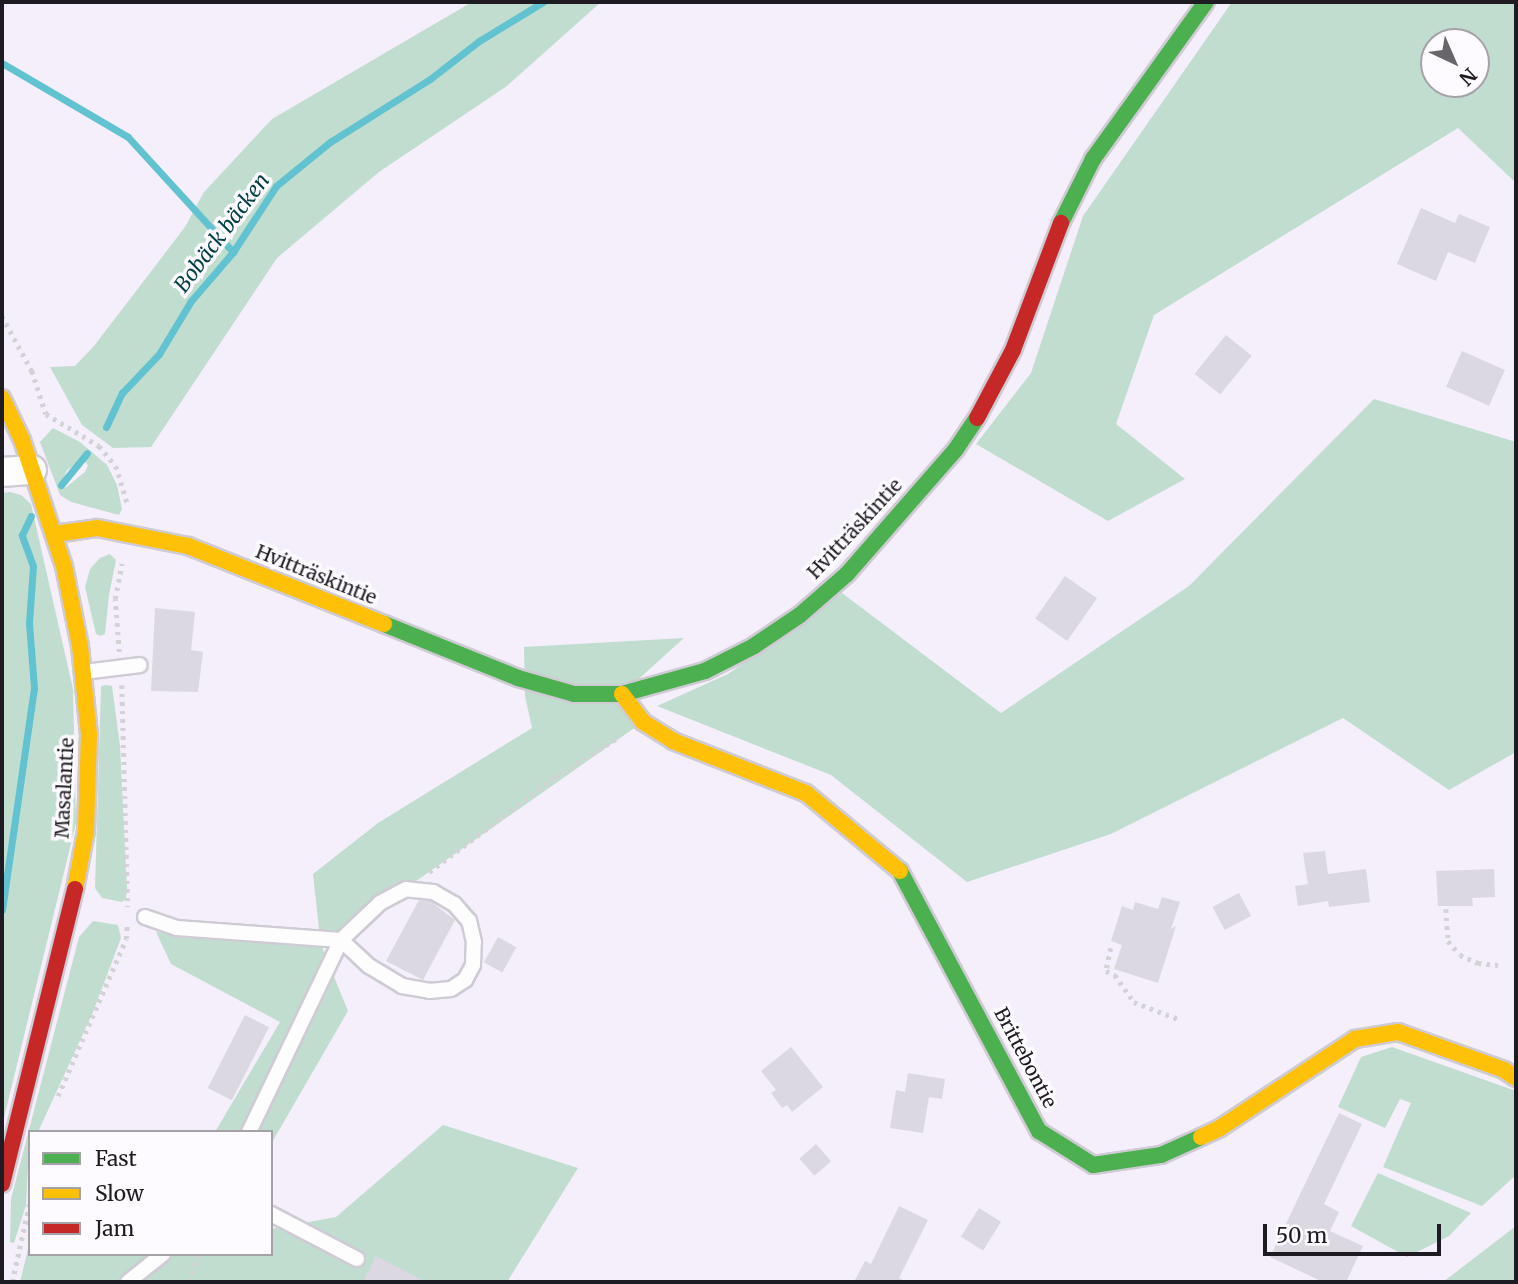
<!DOCTYPE html>
<meta charset="utf-8">
<style>
body{margin:0}
#map{position:relative;width:1518px;height:1284px;overflow:hidden;background:#f4effa;font-family:Merriweather,serif}
div>[style]{position:absolute}
.green>*{inset:0;background:#c1ddd0}
.stream>*{height:7px;margin:-3.5px;padding:0 3.5px;transform-origin:3.5px;border-radius:3.5px;background:#62c2d0}
.building>*{inset:0;background:#dcd8e1;transform-origin:0 0}
.path>*{height:4.5px;margin-top:-2.25px;transform-origin:0;background:repeating-linear-gradient(90deg,#d3d2d5 0 3.5px,transparent 0 8.5px)}
.roads{filter:drop-shadow(2px 0 #cfcbd4) drop-shadow(-2px 0 #cfcbd4) drop-shadow(0 2px #cfcbd4) drop-shadow(0 -2px #cfcbd4)}
.lane>*{height:14px;margin:-7px;padding:0 7px;transform-origin:7px;border-radius:7px;background:#fdfdfe}
.street>*{height:28px;margin:-14px;padding:0 14px;transform-origin:14px;border-radius:14px;background:#fdfdfe}
.fast>*{height:16px;margin:-8px;padding:0 8px;transform-origin:8px;border-radius:8px;background:#4caf50}
.slow>*{height:16px;margin:-8px;padding:0 8px;transform-origin:8px;border-radius:8px;background:#ffc107}
.jam>*{height:16px;margin:-8px;padding:0 8px;transform-origin:8px;border-radius:8px;background:#c62828}
span{translate:-50% -50%;white-space:nowrap;text-align:center;line-height:1.15;-webkit-text-stroke:7px #fdfbff;paint-order:stroke}
.street-label{font-size:19px;color:#1e1b22}
.water-label{font-size:21px;color:#013f45;font-style:italic}
.frame{position:absolute;inset:0;border:4px solid #1e1b22;pointer-events:none}
.legend{position:absolute;left:28px;top:1130px;width:245px;height:126px;box-sizing:border-box;background:#fdfbff;border:2px solid #a4a1a7;margin:0;padding:9px 12px;list-style:none;font-size:21px;color:#1e1b22}
.legend li{display:flex;align-items:center;gap:14px;height:35px}
.legend b{width:35px;border:2px solid #a4a1a7}
.north{position:absolute;left:1420px;top:28px;width:70px;height:70px;box-sizing:border-box;background:#fdfbff;border:2px solid #a4a1a7;border-radius:50%;rotate:136deg;font-size:19px;font-weight:700;line-height:28px;text-align:center;color:#1e1b22}
.north::after{content:'';display:block;margin:auto;width:24px;height:32px;background:#69656e;clip-path:polygon(50% 0,100% 100%,50% 72%,0 100%)}
.scale{position:absolute;left:1263px;top:1224px;width:178px;height:32px;box-sizing:border-box;border:4px solid #1e1b22;border-top:0;padding-left:9px;font-size:21px;line-height:24px;white-space:nowrap;color:#1e1b22;-webkit-text-stroke:5px #fdfbff;paint-order:stroke}
</style>
<div id="map">
<div class="green">
<div style="clip-path:polygon(472px 2px,601px 2px,507px 86px,379px 172px,277px 258px,151px 447px,113px 448px,82px 425px,50px 367px,75px 366px,94px 346px,185px 227px,204px 192px,272px 119px)"></div>
<div style="clip-path:polygon(evenodd,1232px 2px,1516px 2px,1516px 183px,1458px 128px,1154px 315px,1116px 424px,1185px 479px,1108px 521px,976px 444px,1031px 373px,1083px 216px,1232px 2px,1434px 42px,1476px 42px,1476px 84px,1434px 84px,1434px 42px)"></div>
<div style="clip-path:polygon(1374px 399px,1516px 442px,1516px 752px,1449px 790px,1343px 718px,1111px 834px,967px 882px,831px 775px,657px 706px,728px 674px,842px 593px,1001px 713px,1189px 586px)"></div>
<div style="clip-path:polygon(evenodd,53px 428px,80px 442px,107px 465px,117px 485px,122px 509px,119px 515px,71px 502px,60px 495px,40px 442px,53px 428px,83px 460px,88px 465px,85px 472px,65px 488px,61px 485px,67px 470px,83px 460px)"></div>
<div style="clip-path:polygon(10px 492px,21px 495px,31px 504px,73px 689px,76px 823px,2px 1126px,2px 493px)"></div>
<div style="clip-path:polygon(110px 554px,116px 560px,109px 595px,105px 634px,101px 636px,96px 634px,85px 587px,90px 569px,100px 558px)"></div>
<div style="clip-path:polygon(684px 638px,622px 694px,643px 722px,322px 947px,348px 1011px,271px 1144px,271px 1132px,215px 1132px,280px 1022px,171px 964px,156px 932px,321px 947px,313px 874px,378px 823px,532px 728px,525px 696px,524px 647px)"></div>
<div style="clip-path:polygon(106px 685px,112px 686px,120px 746px,127px 888px,126px 899px,122px 902px,102px 898px,95px 888px,101px 686px)"></div>
<div style="clip-path:polygon(93px 921px,118px 925px,121px 938px,93px 1012px,38px 1132px,30px 1132px,26px 1205px,14px 1243px,10px 1242px,11px 1199px,79px 937px)"></div>
<div style="clip-path:polygon(1392px 1047px,1516px 1091px,1516px 1175px,1482px 1206px,1383px 1167px,1411px 1103px,1400px 1099px,1385px 1128px,1338px 1107px,1361px 1057px)"></div>
<div style="clip-path:polygon(443px 1125px,578px 1168px,507px 1282px,20px 1282px,30px 1241px,30px 1254px,271px 1254px,271px 1229px,336px 1217px)"></div>
<div style="clip-path:polygon(1378px 1173px,1471px 1213px,1449px 1236px,1407px 1257px,1351px 1226px)"></div>
<div style="clip-path:polygon(1516px 1225px,1516px 1282px,1443px 1282px,1516px 1226px)"></div>
</div>
<div class="stream">
<div style="left:2px;top:63px;width:146px;rotate:30.4deg"></div>
<div style="left:128px;top:137px;width:156px;rotate:47.6deg"></div>
<div style="left:106px;top:427px;width:38px;rotate:-65deg"></div>
<div style="left:122px;top:393px;width:54px;rotate:-46.5deg"></div>
<div style="left:159px;top:354px;width:62px;rotate:-58.9deg"></div>
<div style="left:191px;top:301px;width:65px;rotate:-49.4deg"></div>
<div style="left:233px;top:252px;width:79px;rotate:-56.9deg"></div>
<div style="left:276px;top:186px;width:70px;rotate:-39.2deg"></div>
<div style="left:330px;top:142px;width:118px;rotate:-32.2deg"></div>
<div style="left:430px;top:79px;width:62px;rotate:-37.8deg"></div>
<div style="left:479px;top:41px;width:75px;rotate:-31.4deg"></div>
<div style="left:61px;top:485px;width:41px;rotate:-50.9deg"></div>
<div style="left:2px;top:910px;width:224px;rotate:-81.8deg"></div>
<div style="left:34px;top:688px;width:65px;rotate:-94.4deg"></div>
<div style="left:29px;top:623px;width:57px;rotate:-86deg"></div>
<div style="left:33px;top:566px;width:33px;rotate:-110deg"></div>
<div style="left:22px;top:535px;width:21px;rotate:-65deg"></div>
</div>
<div class="building">
<div style="clip-path:polygon(1421px 208px,1455px 223px,1459px 214px,1490px 227px,1475px 263px,1448px 252px,1436px 281px,1397px 264px)"></div>
<div style="left:1226px;top:335px;width:33px;height:50px;rotate:39deg"></div>
<div style="left:1462px;top:351px;width:47px;height:39px;rotate:24deg"></div>
<div style="left:1065px;top:576px;width:39px;height:52px;rotate:35deg"></div>
<div style="clip-path:polygon(155px 608px,195px 612px,191px 650px,203px 652px,198px 692px,151px 691px)"></div>
<div style="clip-path:polygon(1325px 851px,1328px 874px,1366px 869px,1370px 902px,1329px 907px,1328px 901px,1298px 906px,1295px 886px,1308px 884px,1303px 853px)"></div>
<div style="clip-path:polygon(1494px 869px,1495px 897px,1472px 898px,1473px 906px,1438px 906px,1436px 871px)"></div>
<div style="left:1239px;top:893px;width:26px;height:30px;rotate:62deg"></div>
<div style="clip-path:polygon(1162px 897px,1180px 902px,1171px 929px,1176px 926px,1158px 983px,1114px 969px,1122px 945px,1111px 941px,1122px 906px,1133px 910px,1135px 902px,1158px 909px)"></div>
<div style="clip-path:polygon(419px 900px,430px 901px,455px 920px,423px 980px,386px 961px)"></div>
<div style="left:498px;top:937px;width:21px;height:29px;rotate:29deg"></div>
<div style="left:245px;top:1015px;width:27px;height:82px;rotate:27deg"></div>
<div style="clip-path:polygon(791px 1047px,823px 1087px,792px 1112px,787px 1105px,782px 1108px,771px 1093px,776px 1090px,761px 1071px)"></div>
<div style="clip-path:polygon(908px 1073px,945px 1079px,942px 1099px,929px 1097px,923px 1133px,890px 1128px,896px 1090px,905px 1092px)"></div>
<div style="clip-path:polygon(1339px 1113px,1362px 1124px,1324px 1204px,1339px 1212px,1330px 1231px,1363px 1246px,1346px 1282px,1323px 1282px,1270px 1257px)"></div>
<div style="left:816px;top:1144px;width:23px;height:22px;rotate:49deg"></div>
<div style="clip-path:polygon(899px 1206px,928px 1220px,899px 1278px,907px 1282px,854px 1282px,865px 1261px,871px 1264px)"></div>
<div style="left:979px;top:1208px;width:26px;height:34px;rotate:32deg"></div>
<div style="clip-path:polygon(376px 1256px,426px 1282px,363px 1282px)"></div>
</div>
<div class="path">
<div style="left:2px;top:316px;width:63px;rotate:61.4deg"></div>
<div style="left:32px;top:371px;width:45px;rotate:72deg"></div>
<div style="left:46px;top:414px;width:62px;rotate:31.1deg"></div>
<div style="left:99px;top:446px;width:26px;rotate:50deg"></div>
<div style="left:116px;top:466px;width:39px;rotate:73deg"></div>
<div style="left:119px;top:652px;width:53px;rotate:-94.3deg"></div>
<div style="left:115px;top:599px;width:36px;rotate:-79deg"></div>
<div style="left:122px;top:685px;width:222px;rotate:88.5deg"></div>
<div style="left:429px;top:872px;width:158px;rotate:-37deg"></div>
<div style="left:555px;top:777px;width:75px;rotate:-32deg"></div>
<div style="left:1446px;top:909px;width:32px;rotate:86deg"></div>
<div style="left:1448px;top:941px;width:18px;rotate:49deg"></div>
<div style="left:1460px;top:955px;width:20px;rotate:24deg"></div>
<div style="left:1478px;top:963px;width:20px;rotate:6deg"></div>
<div style="left:1111px;top:948px;width:24px;rotate:102deg"></div>
<div style="left:1106px;top:971px;width:10px;rotate:24deg"></div>
<div style="left:1115px;top:975px;width:33px;rotate:55deg"></div>
<div style="left:1134px;top:1002px;width:47px;rotate:21.1deg"></div>
<div style="left:58px;top:1096px;width:171px;rotate:-66.6deg"></div>
<div style="left:126px;top:939px;width:16px;rotate:-86deg"></div>
<div style="left:12px;top:1282px;width:83px;rotate:-77.5deg"></div>
<div style="left:189px;top:1282px;width:29px;rotate:-72deg"></div>
</div>
<div class="roads">
<div class="lane">
<div style="left:84px;top:672px;width:56px;rotate:-7.1deg"></div>
<div style="left:145px;top:917px;width:34px;rotate:19deg"></div>
<div style="left:177px;top:928px;width:164px;rotate:4.2deg"></div>
<div style="left:341px;top:940px;width:38px;rotate:43deg"></div>
<div style="left:369px;top:966px;width:39px;rotate:31deg"></div>
<div style="left:402px;top:986px;width:27px;rotate:10deg"></div>
<div style="left:429px;top:991px;width:22px;rotate:-5deg"></div>
<div style="left:451px;top:989px;width:17px;rotate:-33deg"></div>
<div style="left:465px;top:980px;width:17px;rotate:-62deg"></div>
<div style="left:473px;top:965px;width:23px;rotate:-88deg"></div>
<div style="left:474px;top:942px;width:22px;rotate:-103deg"></div>
<div style="left:469px;top:921px;width:23px;rotate:-131deg"></div>
<div style="left:454px;top:904px;width:24px;rotate:-150deg"></div>
<div style="left:433px;top:892px;width:27px;rotate:-174deg"></div>
<div style="left:406px;top:889px;width:30px;rotate:152deg"></div>
<div style="left:380px;top:903px;width:54px;rotate:136.5deg"></div>
<div style="left:341px;top:940px;width:213px;rotate:115.6deg"></div>
<div style="left:271px;top:1214px;width:97px;rotate:27.6deg"></div>
<div style="left:128px;top:1282px;width:45px;rotate:-38.7deg"></div>
</div>
<div class="street">
<div style="left:2px;top:472px;width:30px;rotate:-4deg"></div>
</div>
<div class="fast">
<div style="left:1061px;top:223px;width:72px;rotate:-63.4deg"></div>
<div style="left:1093px;top:159px;width:193px;rotate:-54.3deg"></div>
<div style="left:384px;top:624px;width:144px;rotate:21.9deg"></div>
<div style="left:518px;top:678px;width:58px;rotate:15.9deg"></div>
<div style="left:574px;top:694px;width:48px"></div>
<div style="left:622px;top:694px;width:86px;rotate:-15.5deg"></div>
<div style="left:705px;top:671px;width:55px;rotate:-27deg"></div>
<div style="left:754px;top:646px;width:55px;rotate:-34deg"></div>
<div style="left:800px;top:615px;width:62px;rotate:-41.1deg"></div>
<div style="left:847px;top:574px;width:166px;rotate:-48.9deg"></div>
<div style="left:956px;top:449px;width:37px;rotate:-56deg"></div>
<div style="left:900px;top:871px;width:295px;rotate:61.9deg"></div>
<div style="left:1039px;top:1131px;width:64px;rotate:32.2deg"></div>
<div style="left:1093px;top:1165px;width:69px;rotate:-8.4deg"></div>
<div style="left:1161px;top:1155px;width:44px;rotate:-24.2deg"></div>
</div>
<div class="slow">
<div style="left:2px;top:398px;width:47px;rotate:64.5deg"></div>
<div style="left:22px;top:440px;width:133px;rotate:71.6deg"></div>
<div style="left:64px;top:566px;width:82px;rotate:78.7deg"></div>
<div style="left:80px;top:646px;width:88px;rotate:84.2deg"></div>
<div style="left:89px;top:734px;width:97px;rotate:91.8deg"></div>
<div style="left:86px;top:831px;width:59px;rotate:100.7deg"></div>
<div style="left:54px;top:534px;width:43px;rotate:-7.9deg"></div>
<div style="left:97px;top:528px;width:93px;rotate:11.2deg"></div>
<div style="left:188px;top:546px;width:211px;rotate:21.7deg"></div>
<div style="left:622px;top:694px;width:35px;rotate:53deg"></div>
<div style="left:643px;top:722px;width:36px;rotate:32deg"></div>
<div style="left:673px;top:741px;width:143px;rotate:21.4deg"></div>
<div style="left:806px;top:793px;width:122px;rotate:39.7deg"></div>
<div style="left:1201px;top:1137px;width:21px;rotate:-25deg"></div>
<div style="left:1220px;top:1128px;width:162px;rotate:-33.4deg"></div>
<div style="left:1355px;top:1039px;width:44px;rotate:-9.2deg"></div>
<div style="left:1398px;top:1032px;width:113px;rotate:19.7deg"></div>
<div style="left:1504px;top:1070px;width:14px;rotate:34deg"></div>
</div>
<div class="jam">
<div style="left:977px;top:418px;width:77px;rotate:-62.1deg"></div>
<div style="left:1013px;top:350px;width:136px;rotate:-69.3deg"></div>
<div style="left:2px;top:1184px;width:304px;rotate:-76.1deg"></div>
</div>
</div>
<div class="street-label">
<span style="left:855px;top:529px;rotate:-47deg">Hvitträskintie</span>
<span style="left:316px;top:575px;rotate:22deg">Hvitträskintie</span>
<span style="left:65px;top:788px;rotate:-87deg">Masalantie</span>
<span style="left:1025px;top:1058px;rotate:62deg">Brittebontie</span>
</div>
<div class="water-label">
<span style="left:222px;top:233px;rotate:-53deg">Bobäck bäcken</span>
</div>
<div class="frame"></div>
<ul class="legend">
<li><b style="height:9px;background:#4caf50"></b>Fast</li>
<li><b style="height:9px;background:#ffc107"></b>Slow</li>
<li><b style="height:9px;background:#c62828"></b>Jam</li>
</ul>
<div class="north">N</div>
<div class="scale">50 m</div>
</div>
